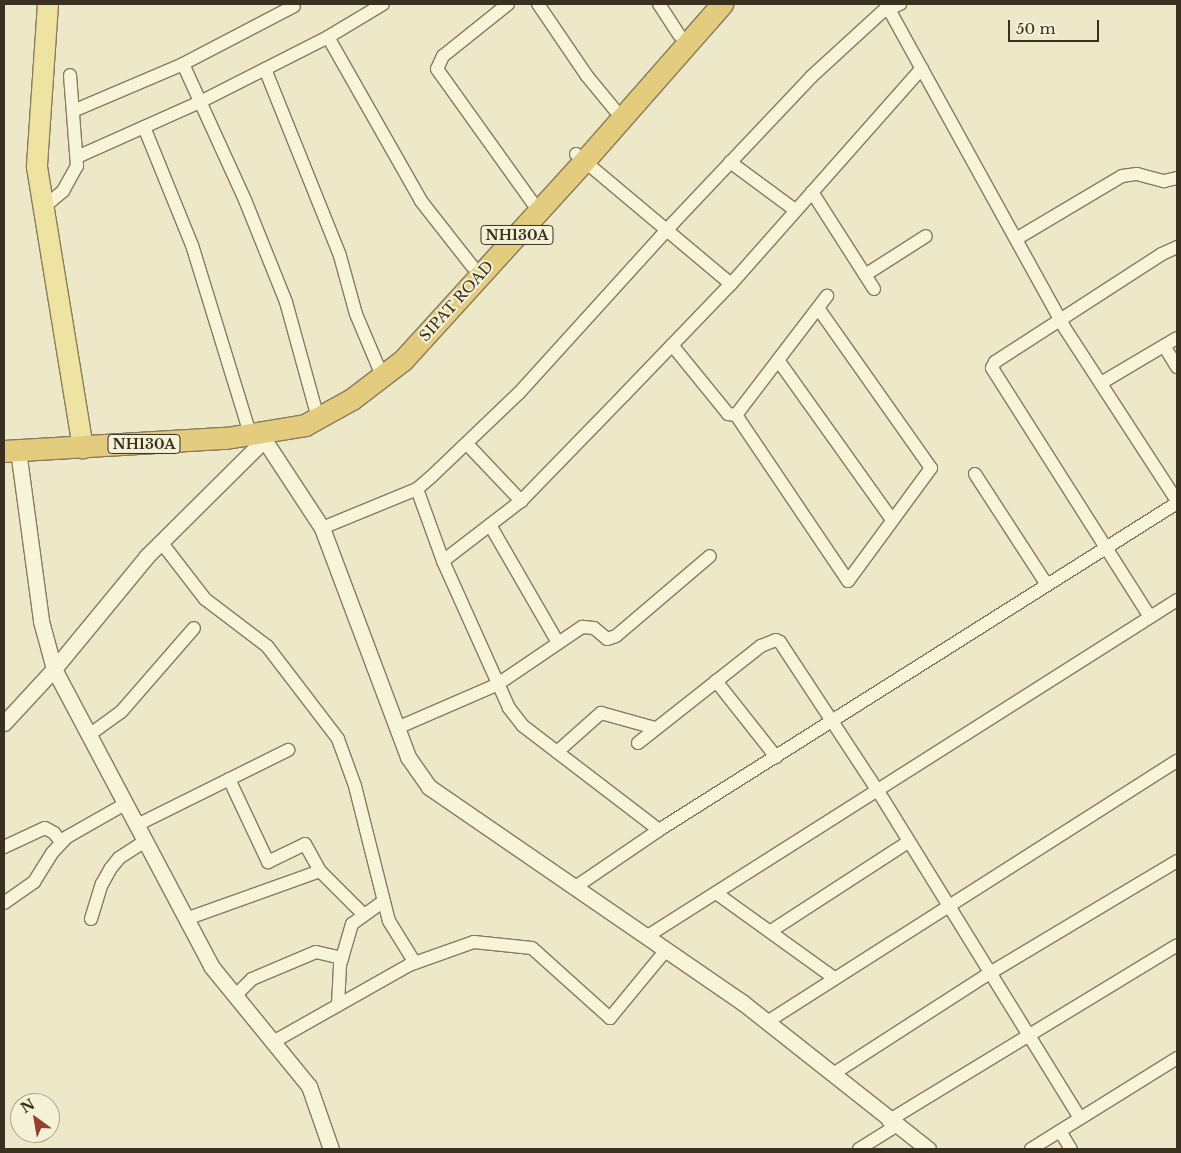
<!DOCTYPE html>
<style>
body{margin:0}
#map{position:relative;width:1181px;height:1153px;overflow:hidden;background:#ede8c7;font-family:"Libre Baskerville",serif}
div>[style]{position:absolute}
.roads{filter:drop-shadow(1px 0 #887b5d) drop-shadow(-1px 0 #887b5d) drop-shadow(0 1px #887b5d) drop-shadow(0 -1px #887b5d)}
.minor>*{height:12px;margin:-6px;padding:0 6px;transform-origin:6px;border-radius:6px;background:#f8f4da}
.tertiary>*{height:15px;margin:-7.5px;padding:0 7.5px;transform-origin:7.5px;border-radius:7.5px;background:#f8f4da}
.primary>*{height:20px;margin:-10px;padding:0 10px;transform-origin:10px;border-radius:10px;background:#eee3a1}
.trunk>*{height:21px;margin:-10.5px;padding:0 10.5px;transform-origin:10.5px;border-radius:10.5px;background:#e3cc7e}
span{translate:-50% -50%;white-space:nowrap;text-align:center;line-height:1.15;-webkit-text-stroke:4px #f5f1d6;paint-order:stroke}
.shield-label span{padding:1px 4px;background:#f5f1d6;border:1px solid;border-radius:4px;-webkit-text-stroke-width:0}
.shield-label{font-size:14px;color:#393020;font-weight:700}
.street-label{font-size:15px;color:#393020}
.frame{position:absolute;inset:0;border:5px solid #393020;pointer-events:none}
.north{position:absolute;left:10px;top:1093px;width:50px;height:50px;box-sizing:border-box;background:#f5f1d6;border:1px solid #aaa48d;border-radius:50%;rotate:328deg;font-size:14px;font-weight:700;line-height:20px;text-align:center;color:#393020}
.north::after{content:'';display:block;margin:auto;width:18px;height:22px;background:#953f2f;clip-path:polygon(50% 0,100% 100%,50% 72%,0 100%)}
.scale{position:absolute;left:1008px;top:20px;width:91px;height:22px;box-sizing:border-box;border:2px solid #393020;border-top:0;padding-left:6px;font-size:15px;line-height:18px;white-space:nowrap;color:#393020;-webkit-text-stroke:4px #f5f1d6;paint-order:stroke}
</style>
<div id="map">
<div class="roads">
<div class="minor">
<div style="left:508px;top:4px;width:83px;rotate:141.3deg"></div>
<div style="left:443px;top:56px;width:14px;rotate:115deg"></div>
<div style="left:437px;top:69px;width:165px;rotate:54.4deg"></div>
<div style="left:538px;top:4px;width:87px;rotate:55.8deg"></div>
<div style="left:587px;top:76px;width:44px;rotate:50.5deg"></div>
<div style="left:659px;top:4px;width:37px;rotate:57deg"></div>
<div style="left:886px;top:4px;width:369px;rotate:61.1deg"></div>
<div style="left:1064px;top:327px;width:207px;rotate:57deg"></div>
<div style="left:328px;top:37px;width:189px;rotate:60.4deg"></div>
<div style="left:421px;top:201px;width:83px;rotate:51.9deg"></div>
<div style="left:183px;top:64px;width:149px;rotate:65.5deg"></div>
<div style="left:245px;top:200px;width:110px;rotate:68.1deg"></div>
<div style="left:286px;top:302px;width:120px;rotate:74.6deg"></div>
<div style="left:265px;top:69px;width:201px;rotate:68.1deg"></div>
<div style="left:340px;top:256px;width:60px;rotate:74.6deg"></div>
<div style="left:356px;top:314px;width:69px;rotate:67.1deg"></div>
<div style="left:73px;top:111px;width:120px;rotate:-23.1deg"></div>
<div style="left:183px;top:64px;width:125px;rotate:-27.6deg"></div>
<div style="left:144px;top:127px;width:127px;rotate:67.9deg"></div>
<div style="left:192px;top:245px;width:198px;rotate:72.9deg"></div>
<div style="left:576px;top:154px;width:202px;rotate:40deg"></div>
<div style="left:77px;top:157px;width:135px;rotate:-24.1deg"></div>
<div style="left:200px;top:102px;width:144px;rotate:-26.9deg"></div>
<div style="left:328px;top:37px;width:64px;rotate:-31deg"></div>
<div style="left:730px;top:162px;width:81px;rotate:36.4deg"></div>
<div style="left:812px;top:192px;width:115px;rotate:57.4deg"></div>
<div style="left:44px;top:207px;width:25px;rotate:-40deg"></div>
<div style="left:63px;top:191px;width:29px;rotate:-61deg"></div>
<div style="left:77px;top:166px;width:91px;rotate:-94.4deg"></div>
<div style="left:1016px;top:239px;width:123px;rotate:-30.7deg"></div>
<div style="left:1122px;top:176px;width:15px;rotate:-8deg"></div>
<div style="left:1137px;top:174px;width:28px;rotate:15deg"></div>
<div style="left:1164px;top:181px;width:13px;rotate:-13deg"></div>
<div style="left:865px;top:275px;width:72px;rotate:-32.6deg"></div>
<div style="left:818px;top:308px;width:196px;rotate:54.8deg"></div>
<div style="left:931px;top:468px;width:140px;rotate:126.3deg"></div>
<div style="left:848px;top:581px;width:200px;rotate:-124deg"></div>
<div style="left:736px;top:415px;width:69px;rotate:-52.6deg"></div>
<div style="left:778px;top:360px;width:81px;rotate:-52.6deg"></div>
<div style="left:672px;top:345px;width:89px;rotate:50.9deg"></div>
<div style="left:728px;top:414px;width:8px;rotate:7deg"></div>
<div style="left:1164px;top:346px;width:25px;rotate:58deg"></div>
<div style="left:778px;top:360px;width:196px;rotate:54.5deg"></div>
<div style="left:1101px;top:383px;width:88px;rotate:-30.6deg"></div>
<div style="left:467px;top:444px;width:79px;rotate:46.5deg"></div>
<div style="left:975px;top:474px;width:132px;rotate:57deg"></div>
<div style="left:417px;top:489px;width:77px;rotate:70.1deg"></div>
<div style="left:443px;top:561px;width:161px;rotate:65.8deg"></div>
<div style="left:509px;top:708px;width:23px;rotate:52deg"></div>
<div style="left:523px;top:726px;width:171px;rotate:37.4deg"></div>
<div style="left:490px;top:525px;width:136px;rotate:60deg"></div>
<div style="left:322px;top:528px;width:103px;rotate:-22.3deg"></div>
<div style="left:417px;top:489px;width:18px;rotate:-41deg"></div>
<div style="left:431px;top:477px;width:122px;rotate:-43.7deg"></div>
<div style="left:519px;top:393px;width:231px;rotate:-47.8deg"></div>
<div style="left:674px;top:222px;width:199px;rotate:-46.6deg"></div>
<div style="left:811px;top:77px;width:96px;rotate:-42.5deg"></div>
<div style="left:882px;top:12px;width:20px;rotate:-24deg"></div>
<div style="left:161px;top:542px;width:72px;rotate:52.3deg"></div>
<div style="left:205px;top:599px;width:78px;rotate:37.2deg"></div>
<div style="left:267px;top:646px;width:117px;rotate:52.6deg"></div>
<div style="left:338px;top:739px;width:50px;rotate:70.1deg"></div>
<div style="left:355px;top:786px;width:139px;rotate:75.9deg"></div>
<div style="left:389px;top:921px;width:49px;rotate:58.2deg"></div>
<div style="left:443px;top:561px;width:98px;rotate:-37.6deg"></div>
<div style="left:521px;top:501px;width:148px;rotate:-45.8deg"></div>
<div style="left:624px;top:395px;width:154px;rotate:-46.1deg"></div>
<div style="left:731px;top:284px;width:288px;rotate:-48.5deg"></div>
<div style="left:1150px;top:617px;width:295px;rotate:-122.4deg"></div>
<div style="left:992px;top:368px;width:7px;rotate:-63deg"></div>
<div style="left:995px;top:362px;width:199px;rotate:-32.9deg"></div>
<div style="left:1162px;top:254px;width:17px;rotate:-25deg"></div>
<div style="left:716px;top:681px;width:97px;rotate:51.7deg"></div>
<div style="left:397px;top:728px;width:110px;rotate:-23.5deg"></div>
<div style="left:498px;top:684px;width:102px;rotate:-34.2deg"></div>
<div style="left:582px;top:627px;width:12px;rotate:5deg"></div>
<div style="left:594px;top:628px;width:17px;rotate:40deg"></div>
<div style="left:607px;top:639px;width:9px;rotate:-18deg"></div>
<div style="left:616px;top:636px;width:123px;rotate:-40.4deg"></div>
<div style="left:89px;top:735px;width:39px;rotate:-36deg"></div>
<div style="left:121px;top:712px;width:111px;rotate:-49deg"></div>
<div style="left:638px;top:743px;width:157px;rotate:-38.3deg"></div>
<div style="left:761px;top:646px;width:16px;rotate:-22deg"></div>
<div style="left:776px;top:640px;width:4px;rotate:27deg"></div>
<div style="left:780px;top:642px;width:178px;rotate:56.7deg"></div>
<div style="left:878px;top:791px;width:384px;rotate:58.3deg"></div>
<div style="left:557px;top:752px;width:59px;rotate:-41.6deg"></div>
<div style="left:601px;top:713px;width:56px;rotate:15.5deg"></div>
<div style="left:229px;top:779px;width:92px;rotate:64.8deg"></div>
<div style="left:268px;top:862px;width:41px;rotate:-25.9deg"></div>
<div style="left:305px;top:844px;width:31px;rotate:61deg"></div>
<div style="left:137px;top:825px;width:169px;rotate:-26.4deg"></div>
<div style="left:4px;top:847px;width:45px;rotate:-24.9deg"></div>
<div style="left:45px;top:828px;width:10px;rotate:29deg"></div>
<div style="left:54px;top:833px;width:11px;rotate:52deg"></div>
<div style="left:574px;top:888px;width:103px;rotate:-34.3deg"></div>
<div style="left:659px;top:830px;width:613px;rotate:-32.26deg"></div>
<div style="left:716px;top:893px;width:144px;rotate:35.7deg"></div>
<div style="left:4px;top:903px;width:37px;rotate:-35deg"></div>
<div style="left:34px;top:882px;width:34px;rotate:-58deg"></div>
<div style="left:52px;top:853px;width:22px;rotate:-47deg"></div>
<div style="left:67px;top:837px;width:67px;rotate:-29.6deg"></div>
<div style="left:91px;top:919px;width:37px;rotate:-73deg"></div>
<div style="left:102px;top:884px;width:18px;rotate:-61deg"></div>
<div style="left:111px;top:868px;width:13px;rotate:-51deg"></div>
<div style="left:119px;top:858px;width:31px;rotate:-33deg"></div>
<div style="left:186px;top:919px;width:142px;rotate:-19.7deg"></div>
<div style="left:320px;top:871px;width:62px;rotate:45deg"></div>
<div style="left:771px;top:931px;width:163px;rotate:-33deg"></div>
<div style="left:646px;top:937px;width:629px;rotate:-32.4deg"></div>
<div style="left:235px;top:996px;width:24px;rotate:-45deg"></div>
<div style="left:252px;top:979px;width:69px;rotate:-22.9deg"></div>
<div style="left:316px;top:952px;width:27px;rotate:13deg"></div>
<div style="left:338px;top:1005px;width:40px;rotate:-87.1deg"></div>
<div style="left:340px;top:965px;width:43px;rotate:-73.7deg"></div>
<div style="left:352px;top:924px;width:39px;rotate:-36deg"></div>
<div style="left:767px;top:1022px;width:486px;rotate:-32.5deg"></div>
<div style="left:273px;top:1042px;width:156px;rotate:-29.5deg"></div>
<div style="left:409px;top:965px;width:69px;rotate:-19.5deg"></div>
<div style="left:474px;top:942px;width:58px;rotate:5.9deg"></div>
<div style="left:532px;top:948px;width:105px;rotate:41.9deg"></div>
<div style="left:610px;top:1018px;width:88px;rotate:-50.5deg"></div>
<div style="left:833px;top:1074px;width:187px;rotate:-32.8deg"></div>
<div style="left:990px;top:973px;width:218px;rotate:-30.9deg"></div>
<div style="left:888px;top:1121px;width:338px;rotate:-31.3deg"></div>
<div style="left:1060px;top:1131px;width:21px;rotate:59deg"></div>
<div style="left:859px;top:1149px;width:44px;rotate:-31.9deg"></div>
<div style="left:1031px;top:1149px;width:172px;rotate:-31.9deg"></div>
</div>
<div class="tertiary">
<div style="left:259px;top:432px;width:115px;rotate:56.7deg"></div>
<div style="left:322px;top:528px;width:245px;rotate:69.4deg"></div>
<div style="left:408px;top:757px;width:37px;rotate:55deg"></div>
<div style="left:429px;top:787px;width:380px;rotate:34.5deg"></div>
<div style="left:742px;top:1002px;width:237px;rotate:38.3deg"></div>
<div style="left:18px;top:450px;width:173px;rotate:82.3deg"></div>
<div style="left:41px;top:621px;width:50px;rotate:74.8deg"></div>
<div style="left:54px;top:669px;width:336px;rotate:62.1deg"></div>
<div style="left:211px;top:966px;width:155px;rotate:50.8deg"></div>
<div style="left:309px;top:1086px;width:67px;rotate:70.8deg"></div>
<div style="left:4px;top:723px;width:74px;rotate:-47.2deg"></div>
<div style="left:54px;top:669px;width:146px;rotate:-50.5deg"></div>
<div style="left:147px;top:556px;width:165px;rotate:-44.8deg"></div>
</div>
<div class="primary">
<div style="left:48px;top:4px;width:163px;rotate:93.9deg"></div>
<div style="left:37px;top:167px;width:285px;rotate:80.7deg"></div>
</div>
<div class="trunk">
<div style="left:4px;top:451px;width:222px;rotate:-3.4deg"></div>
<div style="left:226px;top:438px;width:80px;rotate:-9.3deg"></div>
<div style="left:305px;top:425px;width:54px;rotate:-29deg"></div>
<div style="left:352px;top:399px;width:64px;rotate:-37.4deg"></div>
<div style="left:403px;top:360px;width:270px;rotate:-47.7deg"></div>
<div style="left:585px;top:160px;width:208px;rotate:-48.7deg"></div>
</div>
</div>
<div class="shield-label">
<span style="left:517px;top:235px">NH130A</span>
<span style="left:144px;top:444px">NH130A</span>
</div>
<div class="street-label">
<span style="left:456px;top:301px;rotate:-48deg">SIPAT ROAD</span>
</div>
<div class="frame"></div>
<div class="north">N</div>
<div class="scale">50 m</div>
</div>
